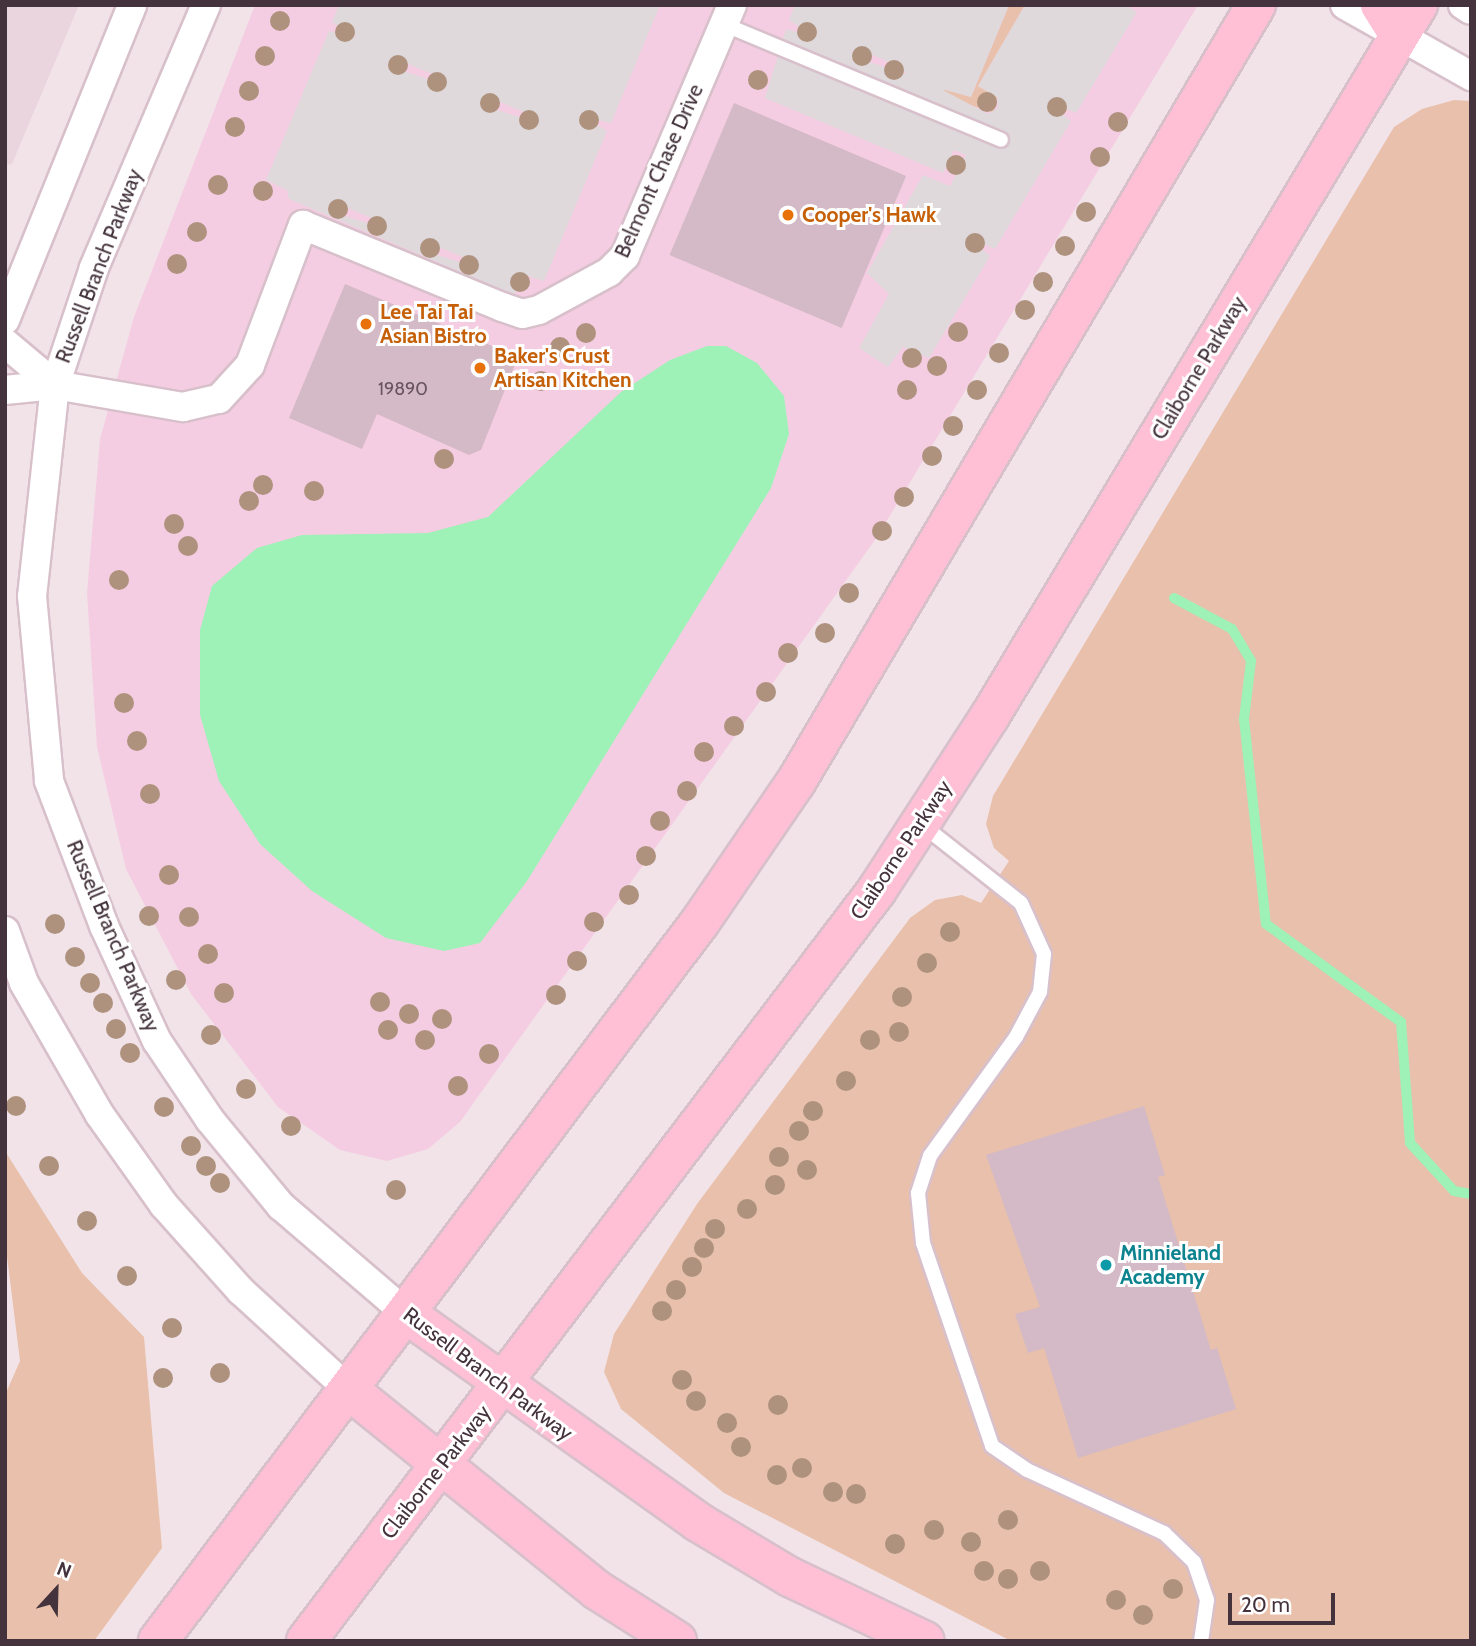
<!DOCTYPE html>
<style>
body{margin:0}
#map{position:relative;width:1476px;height:1646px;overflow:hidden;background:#f2e3e9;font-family:Cabin,sans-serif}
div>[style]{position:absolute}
.residential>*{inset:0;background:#ead5de}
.commercial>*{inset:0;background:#f5cde2}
.green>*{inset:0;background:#e8c0ab}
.parking>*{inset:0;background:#dfd9dc}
.water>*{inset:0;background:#9ef1b7}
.stream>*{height:10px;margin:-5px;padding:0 5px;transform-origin:5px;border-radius:5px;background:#9ef1b7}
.building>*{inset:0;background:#d4b9c6;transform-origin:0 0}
.roads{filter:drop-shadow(2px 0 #d8c0cb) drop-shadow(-2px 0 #d8c0cb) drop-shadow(0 2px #d8c0cb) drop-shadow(0 -2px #d8c0cb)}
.lane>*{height:14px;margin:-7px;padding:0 7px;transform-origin:7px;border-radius:7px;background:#fff}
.street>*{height:28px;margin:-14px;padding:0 14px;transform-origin:14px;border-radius:14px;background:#fff}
.secondary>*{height:38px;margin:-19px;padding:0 19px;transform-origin:19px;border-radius:19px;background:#ffc0d6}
.trees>*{width:20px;height:20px;margin:-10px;border-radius:50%;background:#ae927e}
.dots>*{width:19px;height:19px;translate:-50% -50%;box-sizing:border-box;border:4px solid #fff;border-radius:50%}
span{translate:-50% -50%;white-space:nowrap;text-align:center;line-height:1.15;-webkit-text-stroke:6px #fff;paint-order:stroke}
.number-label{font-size:18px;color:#68545e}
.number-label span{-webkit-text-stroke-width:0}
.street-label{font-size:21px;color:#44333c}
.food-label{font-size:21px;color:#c56008;font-weight:700}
.left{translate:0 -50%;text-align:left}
.culture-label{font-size:21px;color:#0d838f;font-weight:700}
.frame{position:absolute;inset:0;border:7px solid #44333c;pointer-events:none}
.north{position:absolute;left:21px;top:1555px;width:70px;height:70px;-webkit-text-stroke:5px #fff;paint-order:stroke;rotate:22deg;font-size:19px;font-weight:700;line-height:28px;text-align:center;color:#44333c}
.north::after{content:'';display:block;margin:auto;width:24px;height:32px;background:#44333c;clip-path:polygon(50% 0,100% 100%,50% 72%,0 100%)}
.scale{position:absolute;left:1228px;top:1593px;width:107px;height:32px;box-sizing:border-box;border:4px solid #44333c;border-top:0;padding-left:9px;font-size:21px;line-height:24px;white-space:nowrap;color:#44333c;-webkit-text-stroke:5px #fff;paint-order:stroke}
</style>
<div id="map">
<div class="residential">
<div style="clip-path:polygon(5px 5px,79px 5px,12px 164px,5px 165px)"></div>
</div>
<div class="commercial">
<div style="clip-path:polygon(255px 5px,1198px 5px,877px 537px,460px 1122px,428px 1149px,387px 1161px,340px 1150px,278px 1107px,191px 994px,126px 869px,97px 747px,87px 593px,100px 439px,134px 317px)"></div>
</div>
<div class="green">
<div style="clip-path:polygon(1009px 5px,1025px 5px,978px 86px,997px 97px,994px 113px,944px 96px,944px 87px,971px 97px)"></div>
<div style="clip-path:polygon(1454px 100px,1471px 101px,1471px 1641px,1011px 1641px,724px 1493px,621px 1409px,604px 1372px,614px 1334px,697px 1204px,910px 918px,935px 900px,962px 895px,981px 903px,1009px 861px,994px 848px,986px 824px,993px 796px,1394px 127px,1422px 109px)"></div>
<div style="clip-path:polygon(5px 1151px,82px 1273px,144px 1337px,162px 1548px,94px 1641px,5px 1641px,5px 1395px,20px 1361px,5px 1240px)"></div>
</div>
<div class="parking">
<div style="clip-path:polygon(evenodd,339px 5px,660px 5px,611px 123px,582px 116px,607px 131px,544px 281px,518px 273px,515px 295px,289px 199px,287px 190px,266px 180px,329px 31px,358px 37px,332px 22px,339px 5px,396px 59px,442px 78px,444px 84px,393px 68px,396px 59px,339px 5px,488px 97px,533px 116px,536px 122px,484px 106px,481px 99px,488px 97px,339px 5px,336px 203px,381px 222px,384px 228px,332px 212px,330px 205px,336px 203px,339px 5px,426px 242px,473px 261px,476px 267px,424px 251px,426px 242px)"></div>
<div style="clip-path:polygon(evenodd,795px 5px,1009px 5px,971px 97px,941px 89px,988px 114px,998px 108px,997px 97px,978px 86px,1025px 5px,1125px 5px,1137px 12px,1076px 113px,1048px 102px,1071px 121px,995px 249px,967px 237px,990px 256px,929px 358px,903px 347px,888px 367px,859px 348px,889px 294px,867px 273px,923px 175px,950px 186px,966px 155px,954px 150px,943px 173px,765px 98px,786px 29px,814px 37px,789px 20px,795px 5px,858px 49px,903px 68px,906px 74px,854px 57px,852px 51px,858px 49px)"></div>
</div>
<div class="water">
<div style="clip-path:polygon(707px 346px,726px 346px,757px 363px,784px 396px,789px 434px,771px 488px,527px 881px,480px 943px,444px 951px,386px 938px,312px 891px,260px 844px,219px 781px,200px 715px,200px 630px,212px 586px,257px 548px,302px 535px,428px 533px,488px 517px,621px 392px,670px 360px)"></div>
</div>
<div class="stream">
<div style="left:1174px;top:598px;width:66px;rotate:28.1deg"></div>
<div style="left:1232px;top:629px;width:37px;rotate:59deg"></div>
<div style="left:1251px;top:661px;width:58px;rotate:96.9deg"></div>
<div style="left:1244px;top:719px;width:206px;rotate:83.9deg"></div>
<div style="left:1266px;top:924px;width:167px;rotate:36deg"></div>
<div style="left:1401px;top:1022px;width:121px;rotate:85.7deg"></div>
<div style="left:1410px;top:1143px;width:65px;rotate:47.5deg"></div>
<div style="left:1454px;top:1191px;width:17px;rotate:10deg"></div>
</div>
<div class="building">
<div style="left:734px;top:103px;width:187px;height:165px;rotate:23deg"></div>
<div style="clip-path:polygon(345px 284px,518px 357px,481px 450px,469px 455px,377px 414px,362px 449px,289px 418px)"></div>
<div style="clip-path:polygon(1144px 1106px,1165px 1175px,1158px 1177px,1211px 1350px,1217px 1348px,1236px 1409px,1078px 1458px,1044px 1348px,1028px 1353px,1015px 1314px,1040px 1307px,986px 1155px)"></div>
</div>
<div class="roads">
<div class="lane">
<div style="left:723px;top:24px;width:301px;rotate:22.6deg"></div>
<div style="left:921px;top:824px;width:127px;rotate:38.3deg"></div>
<div style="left:1021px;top:903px;width:56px;rotate:65.7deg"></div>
<div style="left:1044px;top:954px;width:38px;rotate:96deg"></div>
<div style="left:1040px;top:992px;width:51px;rotate:118.1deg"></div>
<div style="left:1016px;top:1037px;width:147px;rotate:125.9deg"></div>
<div style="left:930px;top:1156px;width:39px;rotate:108deg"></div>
<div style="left:918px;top:1193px;width:50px;rotate:84.3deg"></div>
<div style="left:923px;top:1243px;width:214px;rotate:71.2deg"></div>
<div style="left:992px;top:1446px;width:42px;rotate:34.4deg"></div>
<div style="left:1027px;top:1470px;width:151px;rotate:24.7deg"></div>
<div style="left:1164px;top:1533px;width:42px;rotate:44deg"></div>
<div style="left:1194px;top:1562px;width:40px;rotate:71.1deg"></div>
<div style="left:1207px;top:1600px;width:41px;rotate:98.3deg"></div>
</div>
<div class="street">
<div style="left:206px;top:5px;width:286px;rotate:113.1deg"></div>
<div style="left:94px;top:268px;width:123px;rotate:108.4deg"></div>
<div style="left:55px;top:385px;width:212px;rotate:96.2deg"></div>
<div style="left:32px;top:596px;width:186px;rotate:84.7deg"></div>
<div style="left:49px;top:781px;width:155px;rotate:69.2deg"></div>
<div style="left:104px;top:926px;width:127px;rotate:65.3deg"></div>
<div style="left:157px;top:1041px;width:95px;rotate:56.1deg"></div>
<div style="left:210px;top:1120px;width:112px;rotate:50.5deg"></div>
<div style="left:281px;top:1206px;width:167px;rotate:40.6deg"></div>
<div style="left:1345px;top:5px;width:145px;rotate:29.4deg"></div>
<div style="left:1463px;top:5px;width:9px;rotate:32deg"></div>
<div style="left:5px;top:320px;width:340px;rotate:-68deg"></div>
<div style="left:5px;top:343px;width:65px;rotate:40deg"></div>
<div style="left:5px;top:390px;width:50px;rotate:-5.7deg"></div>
<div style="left:55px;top:385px;width:130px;rotate:9.8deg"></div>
<div style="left:183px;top:407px;width:37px;rotate:-13deg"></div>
<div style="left:219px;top:399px;width:46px;rotate:-47.6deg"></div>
<div style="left:250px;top:365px;width:150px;rotate:-69.3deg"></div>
<div style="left:303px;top:225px;width:215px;rotate:22.4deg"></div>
<div style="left:502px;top:307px;width:21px;rotate:19deg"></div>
<div style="left:522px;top:314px;width:17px;rotate:-13deg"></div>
<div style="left:539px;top:310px;width:80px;rotate:-28.5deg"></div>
<div style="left:609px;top:272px;width:23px;rotate:-45deg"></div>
<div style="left:625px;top:256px;width:273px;rotate:-66.9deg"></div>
<div style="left:5px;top:931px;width:55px;rotate:69.9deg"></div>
<div style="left:24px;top:983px;width:152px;rotate:60.1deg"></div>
<div style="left:100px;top:1115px;width:110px;rotate:54.6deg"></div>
<div style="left:164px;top:1205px;width:115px;rotate:48.2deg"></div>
<div style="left:241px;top:1291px;width:147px;rotate:42.5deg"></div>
</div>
<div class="secondary">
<div style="left:1380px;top:5px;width:36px;rotate:58deg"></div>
<div style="left:408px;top:1315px;width:356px;rotate:35.5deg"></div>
<div style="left:698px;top:1522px;width:107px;rotate:30.9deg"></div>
<div style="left:790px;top:1577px;width:149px;rotate:25.4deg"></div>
<div style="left:349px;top:1390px;width:319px;rotate:38.9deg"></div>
<div style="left:597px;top:1590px;width:95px;rotate:32.5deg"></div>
<div style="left:158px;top:1641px;width:900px;rotate:-52.99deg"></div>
<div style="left:700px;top:922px;width:170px;rotate:-55.6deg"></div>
<div style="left:796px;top:782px;width:903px;rotate:-59.37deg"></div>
<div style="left:306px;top:1641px;width:943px;rotate:-52.75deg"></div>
<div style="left:877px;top:890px;width:207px;rotate:-57deg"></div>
<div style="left:990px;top:716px;width:830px;rotate:-58.95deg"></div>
</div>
</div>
<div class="trees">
<div style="left:280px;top:21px"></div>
<div style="left:345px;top:32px"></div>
<div style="left:807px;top:32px"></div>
<div style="left:265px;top:56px"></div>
<div style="left:862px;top:56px"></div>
<div style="left:398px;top:65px"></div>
<div style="left:894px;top:70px"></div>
<div style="left:758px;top:80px"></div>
<div style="left:437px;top:82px"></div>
<div style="left:249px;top:91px"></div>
<div style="left:987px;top:102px"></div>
<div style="left:490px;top:103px"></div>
<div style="left:1057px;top:107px"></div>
<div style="left:529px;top:120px"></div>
<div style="left:589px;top:120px"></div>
<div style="left:1118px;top:122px"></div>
<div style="left:235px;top:127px"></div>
<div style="left:1100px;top:157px"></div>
<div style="left:956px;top:165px"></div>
<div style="left:218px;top:185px"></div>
<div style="left:263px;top:191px"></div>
<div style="left:338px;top:209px"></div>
<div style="left:1086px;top:212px"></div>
<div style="left:377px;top:226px"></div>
<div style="left:197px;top:232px"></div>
<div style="left:975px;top:243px"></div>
<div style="left:1065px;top:246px"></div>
<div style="left:430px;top:248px"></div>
<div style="left:177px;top:264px"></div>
<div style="left:469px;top:265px"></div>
<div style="left:520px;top:282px"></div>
<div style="left:1043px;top:282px"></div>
<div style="left:1025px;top:310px"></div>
<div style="left:958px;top:332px"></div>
<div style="left:586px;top:333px"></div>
<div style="left:560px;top:347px"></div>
<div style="left:999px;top:353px"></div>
<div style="left:912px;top:358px"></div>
<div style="left:937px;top:366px"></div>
<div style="left:541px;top:381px"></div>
<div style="left:907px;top:390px"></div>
<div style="left:977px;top:390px"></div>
<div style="left:953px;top:426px"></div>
<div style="left:932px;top:456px"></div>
<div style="left:444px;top:459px"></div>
<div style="left:263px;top:485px"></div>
<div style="left:314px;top:491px"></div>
<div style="left:904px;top:497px"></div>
<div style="left:249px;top:501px"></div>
<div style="left:174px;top:524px"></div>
<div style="left:882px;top:531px"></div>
<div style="left:188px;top:546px"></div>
<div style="left:119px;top:580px"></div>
<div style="left:849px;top:593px"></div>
<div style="left:825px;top:633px"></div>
<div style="left:788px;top:653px"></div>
<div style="left:766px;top:692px"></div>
<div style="left:124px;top:703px"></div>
<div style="left:734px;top:726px"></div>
<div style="left:137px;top:741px"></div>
<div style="left:704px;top:752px"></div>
<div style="left:687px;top:791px"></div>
<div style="left:150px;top:794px"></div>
<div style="left:660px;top:821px"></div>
<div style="left:646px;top:856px"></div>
<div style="left:169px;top:875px"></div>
<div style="left:629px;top:895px"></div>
<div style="left:149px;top:916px"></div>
<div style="left:189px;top:917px"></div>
<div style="left:594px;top:922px"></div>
<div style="left:55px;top:924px"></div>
<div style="left:950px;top:932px"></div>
<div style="left:208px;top:954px"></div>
<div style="left:75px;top:957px"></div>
<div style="left:577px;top:961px"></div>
<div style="left:927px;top:963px"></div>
<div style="left:176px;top:980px"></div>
<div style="left:90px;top:983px"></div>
<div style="left:224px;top:993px"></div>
<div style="left:556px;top:995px"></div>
<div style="left:902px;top:997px"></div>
<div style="left:380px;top:1002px"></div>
<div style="left:103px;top:1003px"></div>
<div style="left:409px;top:1014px"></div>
<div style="left:442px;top:1019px"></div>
<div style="left:116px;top:1029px"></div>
<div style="left:388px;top:1030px"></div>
<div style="left:899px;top:1032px"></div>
<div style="left:211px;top:1035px"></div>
<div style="left:425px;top:1040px"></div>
<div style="left:870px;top:1040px"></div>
<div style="left:130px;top:1053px"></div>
<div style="left:489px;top:1054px"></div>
<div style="left:846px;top:1081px"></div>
<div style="left:458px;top:1086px"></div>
<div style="left:246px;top:1089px"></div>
<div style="left:16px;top:1106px"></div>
<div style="left:164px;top:1107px"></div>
<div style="left:813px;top:1111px"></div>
<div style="left:291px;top:1126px"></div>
<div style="left:799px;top:1131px"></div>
<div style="left:191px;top:1146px"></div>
<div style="left:779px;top:1157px"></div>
<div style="left:49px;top:1166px"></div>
<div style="left:206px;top:1166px"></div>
<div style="left:807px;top:1170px"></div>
<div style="left:220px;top:1183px"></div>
<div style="left:775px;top:1185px"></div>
<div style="left:396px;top:1190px"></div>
<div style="left:747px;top:1209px"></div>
<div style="left:87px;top:1221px"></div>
<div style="left:715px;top:1229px"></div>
<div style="left:704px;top:1248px"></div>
<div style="left:692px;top:1267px"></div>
<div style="left:127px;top:1276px"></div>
<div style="left:676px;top:1290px"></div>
<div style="left:662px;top:1311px"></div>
<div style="left:172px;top:1328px"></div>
<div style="left:220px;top:1373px"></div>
<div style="left:163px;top:1378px"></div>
<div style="left:682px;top:1380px"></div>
<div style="left:696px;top:1401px"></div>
<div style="left:778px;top:1405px"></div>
<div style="left:727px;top:1423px"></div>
<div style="left:741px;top:1447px"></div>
<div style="left:802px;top:1468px"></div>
<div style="left:777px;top:1475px"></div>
<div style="left:833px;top:1492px"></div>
<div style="left:856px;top:1494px"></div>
<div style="left:1008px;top:1520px"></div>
<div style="left:934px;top:1530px"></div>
<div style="left:971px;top:1542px"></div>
<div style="left:895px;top:1544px"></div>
<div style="left:984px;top:1571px"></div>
<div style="left:1040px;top:1571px"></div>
<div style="left:1008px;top:1579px"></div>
<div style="left:1173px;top:1589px"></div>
<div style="left:1116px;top:1600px"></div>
<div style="left:1143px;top:1615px"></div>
</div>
<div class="dots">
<div style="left:788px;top:215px;background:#e8710a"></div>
<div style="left:366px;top:324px;background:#e8710a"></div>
<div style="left:480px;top:368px;background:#e8710a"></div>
<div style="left:1106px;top:1265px;background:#0f9aa8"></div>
</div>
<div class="number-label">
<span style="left:403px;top:389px">19890</span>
</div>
<div class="street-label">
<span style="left:659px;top:171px;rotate:-66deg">Belmont Chase Drive</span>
<span style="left:99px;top:266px;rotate:-69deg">Russell Branch Parkway</span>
<span style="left:1199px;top:368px;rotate:-59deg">Claiborne Parkway</span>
<span style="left:901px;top:850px;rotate:-56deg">Claiborne Parkway</span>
<span style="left:113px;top:936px;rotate:67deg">Russell Branch Parkway</span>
<span style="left:488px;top:1374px;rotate:37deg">Russell Branch Parkway</span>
<span style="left:436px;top:1472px;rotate:-52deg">Claiborne Parkway</span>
</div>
<div class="food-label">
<span class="left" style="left:802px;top:215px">Cooper's Hawk</span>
<span class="left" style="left:380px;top:324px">Lee Tai Tai<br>Asian Bistro</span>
<span class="left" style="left:494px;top:368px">Baker's Crust<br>Artisan Kitchen</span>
</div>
<div class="culture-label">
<span class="left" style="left:1120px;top:1265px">Minnieland<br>Academy</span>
</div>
<div class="frame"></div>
<div class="north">N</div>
<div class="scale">20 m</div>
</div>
